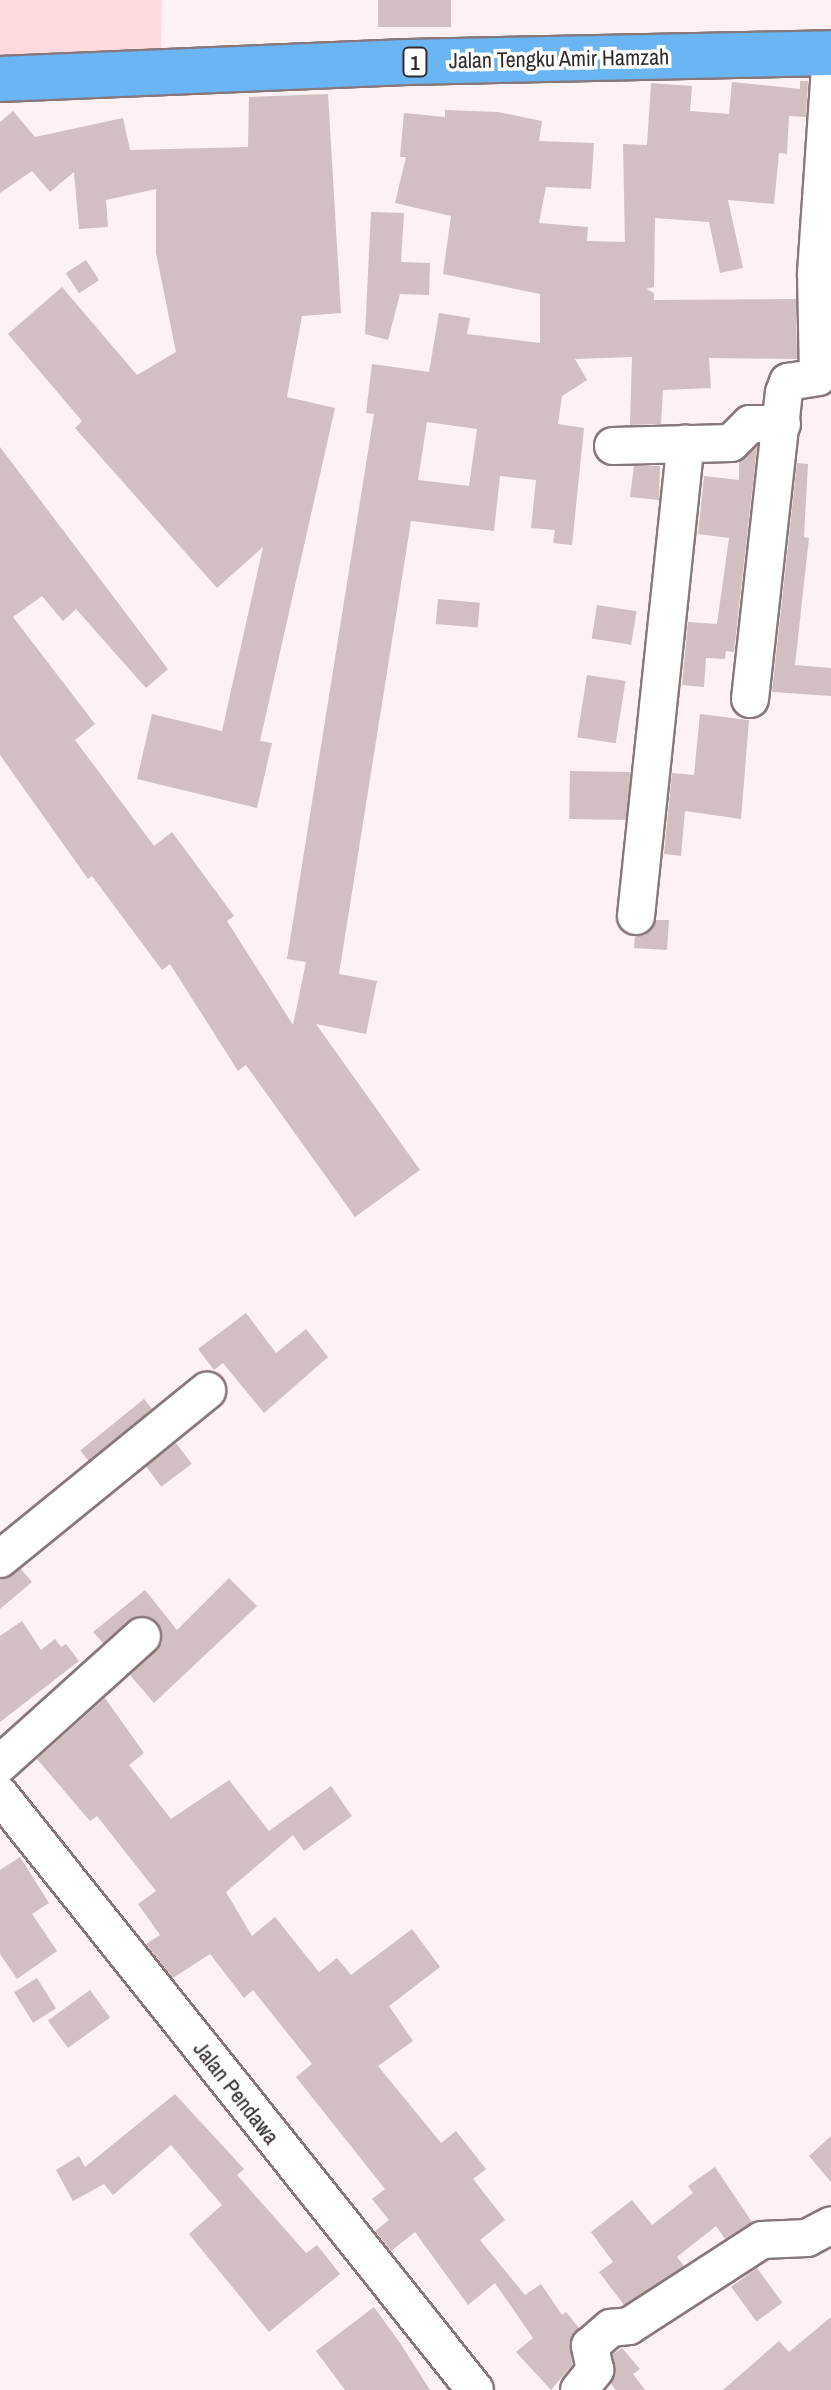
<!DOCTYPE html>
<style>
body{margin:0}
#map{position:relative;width:831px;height:2390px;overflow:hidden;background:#fdf1f3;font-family:"Archivo Narrow",sans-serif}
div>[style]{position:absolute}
.green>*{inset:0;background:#fedadf}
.building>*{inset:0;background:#d1bfc1;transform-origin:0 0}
.roads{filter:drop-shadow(2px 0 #88777a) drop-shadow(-2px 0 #88777a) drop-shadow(0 2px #88777a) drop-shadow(0 -2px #88777a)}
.minor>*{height:36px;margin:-18px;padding:0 18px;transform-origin:18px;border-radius:18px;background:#fff}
.highway>*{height:44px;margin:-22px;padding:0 22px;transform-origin:22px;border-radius:22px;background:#6ab5f3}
span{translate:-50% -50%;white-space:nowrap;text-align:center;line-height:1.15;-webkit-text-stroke:7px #fff;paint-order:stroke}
.shield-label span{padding:2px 6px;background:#fff;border:2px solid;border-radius:6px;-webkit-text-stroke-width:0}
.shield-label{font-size:20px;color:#322b2c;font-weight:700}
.street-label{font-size:22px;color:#322b2c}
</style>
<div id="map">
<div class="green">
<div style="clip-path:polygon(0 0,162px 0,161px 50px,0 61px)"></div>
</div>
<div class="building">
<div style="left:378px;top:0;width:73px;height:27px"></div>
<div style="clip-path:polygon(evenodd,800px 81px,808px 81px,806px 117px,789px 116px,787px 154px,779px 153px,774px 204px,728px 200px,743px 268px,720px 273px,709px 222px,655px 218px,654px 287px,646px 289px,654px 293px,654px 300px,796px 299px,797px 359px,709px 358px,711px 388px,663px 390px,661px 424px,630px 425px,632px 357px,575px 359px,587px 380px,562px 396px,558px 424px,584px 428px,572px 545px,553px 543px,555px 530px,531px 528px,536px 480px,500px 476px,494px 531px,411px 521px,339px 974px,377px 981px,366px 1034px,316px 1024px,420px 1170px,355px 1217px,246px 1065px,238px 1071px,170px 964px,162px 970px,92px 876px,88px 879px,0 755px,0 447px,168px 669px,146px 688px,76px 609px,63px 621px,42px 596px,13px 617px,95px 724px,75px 740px,154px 846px,172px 832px,234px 916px,227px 921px,293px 1025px,306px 962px,287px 959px,374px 414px,366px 413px,372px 364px,429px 372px,439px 313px,470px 318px,467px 334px,540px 343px,540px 294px,443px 274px,451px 216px,395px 203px,406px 157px,400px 157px,404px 113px,445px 117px,445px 110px,498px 112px,542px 121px,539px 141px,594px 143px,591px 189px,546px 187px,539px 223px,588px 227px,587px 241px,625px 242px,623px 144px,647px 145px,651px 83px,692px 86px,690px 111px,729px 114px,732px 82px,800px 89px,800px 81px,427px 422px,477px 429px,469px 486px,418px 480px,427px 422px)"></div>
<div style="clip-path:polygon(328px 94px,341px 313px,302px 316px,287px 397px,335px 408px,260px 741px,272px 743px,257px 808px,137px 779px,152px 714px,222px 731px,263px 547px,217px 588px,75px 428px,82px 421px,8px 334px,62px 287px,137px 375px,176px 352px,156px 253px,156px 189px,106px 200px,108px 227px,79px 229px,74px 172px,50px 192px,32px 171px,0 193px,0 122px,13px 111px,35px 137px,123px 118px,130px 150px,248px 147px,249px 97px)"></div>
<div style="clip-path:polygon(371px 212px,404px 213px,401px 262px,430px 263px,429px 295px,400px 294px,388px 340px,365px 334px)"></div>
<div style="left:86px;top:260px;width:24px;height:24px;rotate:57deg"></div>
<div style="clip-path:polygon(757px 447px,734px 652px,726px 651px,725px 659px,706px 658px,704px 687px,682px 685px,688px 622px,717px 624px,729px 538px,698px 534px,704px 476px,739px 480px,739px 461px)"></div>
<div style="clip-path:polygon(797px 463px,808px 464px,804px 537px,809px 538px,795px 665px,831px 668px,831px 696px,772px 692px)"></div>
<div style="clip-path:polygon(634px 466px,660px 466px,659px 500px,630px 497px)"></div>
<div style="left:438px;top:599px;width:42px;height:25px;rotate:5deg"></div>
<div style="left:597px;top:605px;width:40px;height:34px;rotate:9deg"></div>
<div style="left:587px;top:675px;width:39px;height:63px;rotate:9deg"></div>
<div style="clip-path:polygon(700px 714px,749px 720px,741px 819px,685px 811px,681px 856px,664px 854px,672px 773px,694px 775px)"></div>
<div style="left:570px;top:771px;width:60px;height:48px;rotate:1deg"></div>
<div style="clip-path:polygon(656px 920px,669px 920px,667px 950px,634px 948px,635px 937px,645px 935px)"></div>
<div style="clip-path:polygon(246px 1313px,276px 1353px,306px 1329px,328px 1357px,264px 1413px,223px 1363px,214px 1370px,198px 1349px)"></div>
<div style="left:144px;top:1399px;width:13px;height:82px;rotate:51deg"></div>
<div style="left:176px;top:1443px;width:26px;height:38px;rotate:53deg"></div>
<div style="clip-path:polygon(21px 1569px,32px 1582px,0 1609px,0 1580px)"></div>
<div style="clip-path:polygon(229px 1578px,257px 1606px,154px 1703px,130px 1675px,162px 1643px,158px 1623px,137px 1616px,103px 1643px,93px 1632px,145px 1590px,177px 1630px)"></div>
<div style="clip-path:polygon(22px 1621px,41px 1650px,55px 1639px,61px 1647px,66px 1644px,79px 1661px,0 1722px,0 1636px)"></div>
<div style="clip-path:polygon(105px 1698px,144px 1753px,129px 1765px,171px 1819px,229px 1780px,269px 1831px,331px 1786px,352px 1816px,304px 1851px,293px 1835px,226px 1892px,252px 1936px,275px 1917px,319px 1972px,337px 1958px,351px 1975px,412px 1929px,440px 1967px,389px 2006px,413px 2041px,378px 2066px,441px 2143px,456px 2131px,486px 2169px,473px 2179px,505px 2220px,480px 2240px,525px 2295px,541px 2284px,562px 2315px,566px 2312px,579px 2328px,570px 2340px,572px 2365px,551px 2390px,516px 2352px,533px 2338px,495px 2283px,468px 2305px,415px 2232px,391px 2251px,375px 2231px,389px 2220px,372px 2199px,385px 2189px,296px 2077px,312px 2064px,253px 1990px,244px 1998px,210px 1954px,173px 1978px,146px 1944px,160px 1935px,138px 1904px,156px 1891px,97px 1816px,90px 1821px,37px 1759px)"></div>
<div style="clip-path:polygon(20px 1857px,49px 1903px,32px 1914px,57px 1951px,17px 1979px,0 1954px,0 1870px)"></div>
<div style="left:37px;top:1978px;width:36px;height:27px;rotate:58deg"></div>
<div style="left:90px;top:1990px;width:34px;height:52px;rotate:54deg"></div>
<div style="clip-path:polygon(175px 2094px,244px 2169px,237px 2175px,306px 2253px,317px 2245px,340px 2274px,269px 2332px,189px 2234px,222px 2205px,171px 2145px,113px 2195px,104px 2184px,73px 2201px,56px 2170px,79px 2156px,85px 2167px)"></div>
<div style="clip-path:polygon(831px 2136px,831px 2182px,809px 2156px)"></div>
<div style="clip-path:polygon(715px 2167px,752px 2222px,725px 2239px,716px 2226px,677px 2257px,684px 2266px,624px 2305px,599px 2272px,613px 2262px,591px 2232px,632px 2200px,652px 2225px,693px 2193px,688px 2186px)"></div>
<div style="left:757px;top:2268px;width:43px;height:32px;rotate:54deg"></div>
<div style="clip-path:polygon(374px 2307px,400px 2343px,430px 2390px,345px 2390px,316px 2351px)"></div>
<div style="clip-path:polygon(831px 2317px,831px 2390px,723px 2390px,779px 2341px,789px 2352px)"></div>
<div style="clip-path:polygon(622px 2348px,640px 2369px,633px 2374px,645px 2390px,616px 2390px,611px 2384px,613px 2354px)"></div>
</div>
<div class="roads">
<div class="minor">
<div style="left:613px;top:446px;width:118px;rotate:-1.5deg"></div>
<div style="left:731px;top:443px;width:27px;rotate:-45deg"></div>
<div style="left:750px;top:424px;width:32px"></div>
<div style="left:750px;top:699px;width:308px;rotate:-83.7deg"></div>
<div style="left:784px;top:393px;width:12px;rotate:-70deg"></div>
<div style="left:788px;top:382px;width:30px;rotate:-9deg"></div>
<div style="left:818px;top:377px;width:104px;rotate:-91.1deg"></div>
<div style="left:816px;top:273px;width:221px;rotate:-86.1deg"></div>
<div style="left:636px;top:916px;width:475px;rotate:-84deg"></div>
<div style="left:0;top:1559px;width:267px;rotate:-39.1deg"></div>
<div style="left:0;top:1764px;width:191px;rotate:-42deg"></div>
<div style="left:0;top:1795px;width:761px;rotate:51.4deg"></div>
<div style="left:579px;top:2390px;width:26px;rotate:-51deg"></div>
<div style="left:595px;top:2370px;width:25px;rotate:-102deg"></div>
<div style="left:590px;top:2346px;width:28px;rotate:-41deg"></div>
<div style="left:611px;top:2328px;width:18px;rotate:-6deg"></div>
<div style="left:629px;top:2326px;width:158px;rotate:-32.9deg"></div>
<div style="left:762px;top:2240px;width:45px;rotate:-2.5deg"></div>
<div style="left:807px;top:2238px;width:27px;rotate:-28deg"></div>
</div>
<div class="highway">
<div style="left:0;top:79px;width:407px;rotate:-2.4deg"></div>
<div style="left:407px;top:62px;width:424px;rotate:-1.2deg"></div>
</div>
</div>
<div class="shield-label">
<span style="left:415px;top:62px">1</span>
</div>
<div class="street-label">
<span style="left:559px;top:59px;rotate:-1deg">Jalan Tengku Amir Hamzah</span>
<span style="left:236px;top:2093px;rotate:52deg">Jalan Pendawa</span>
</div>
</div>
